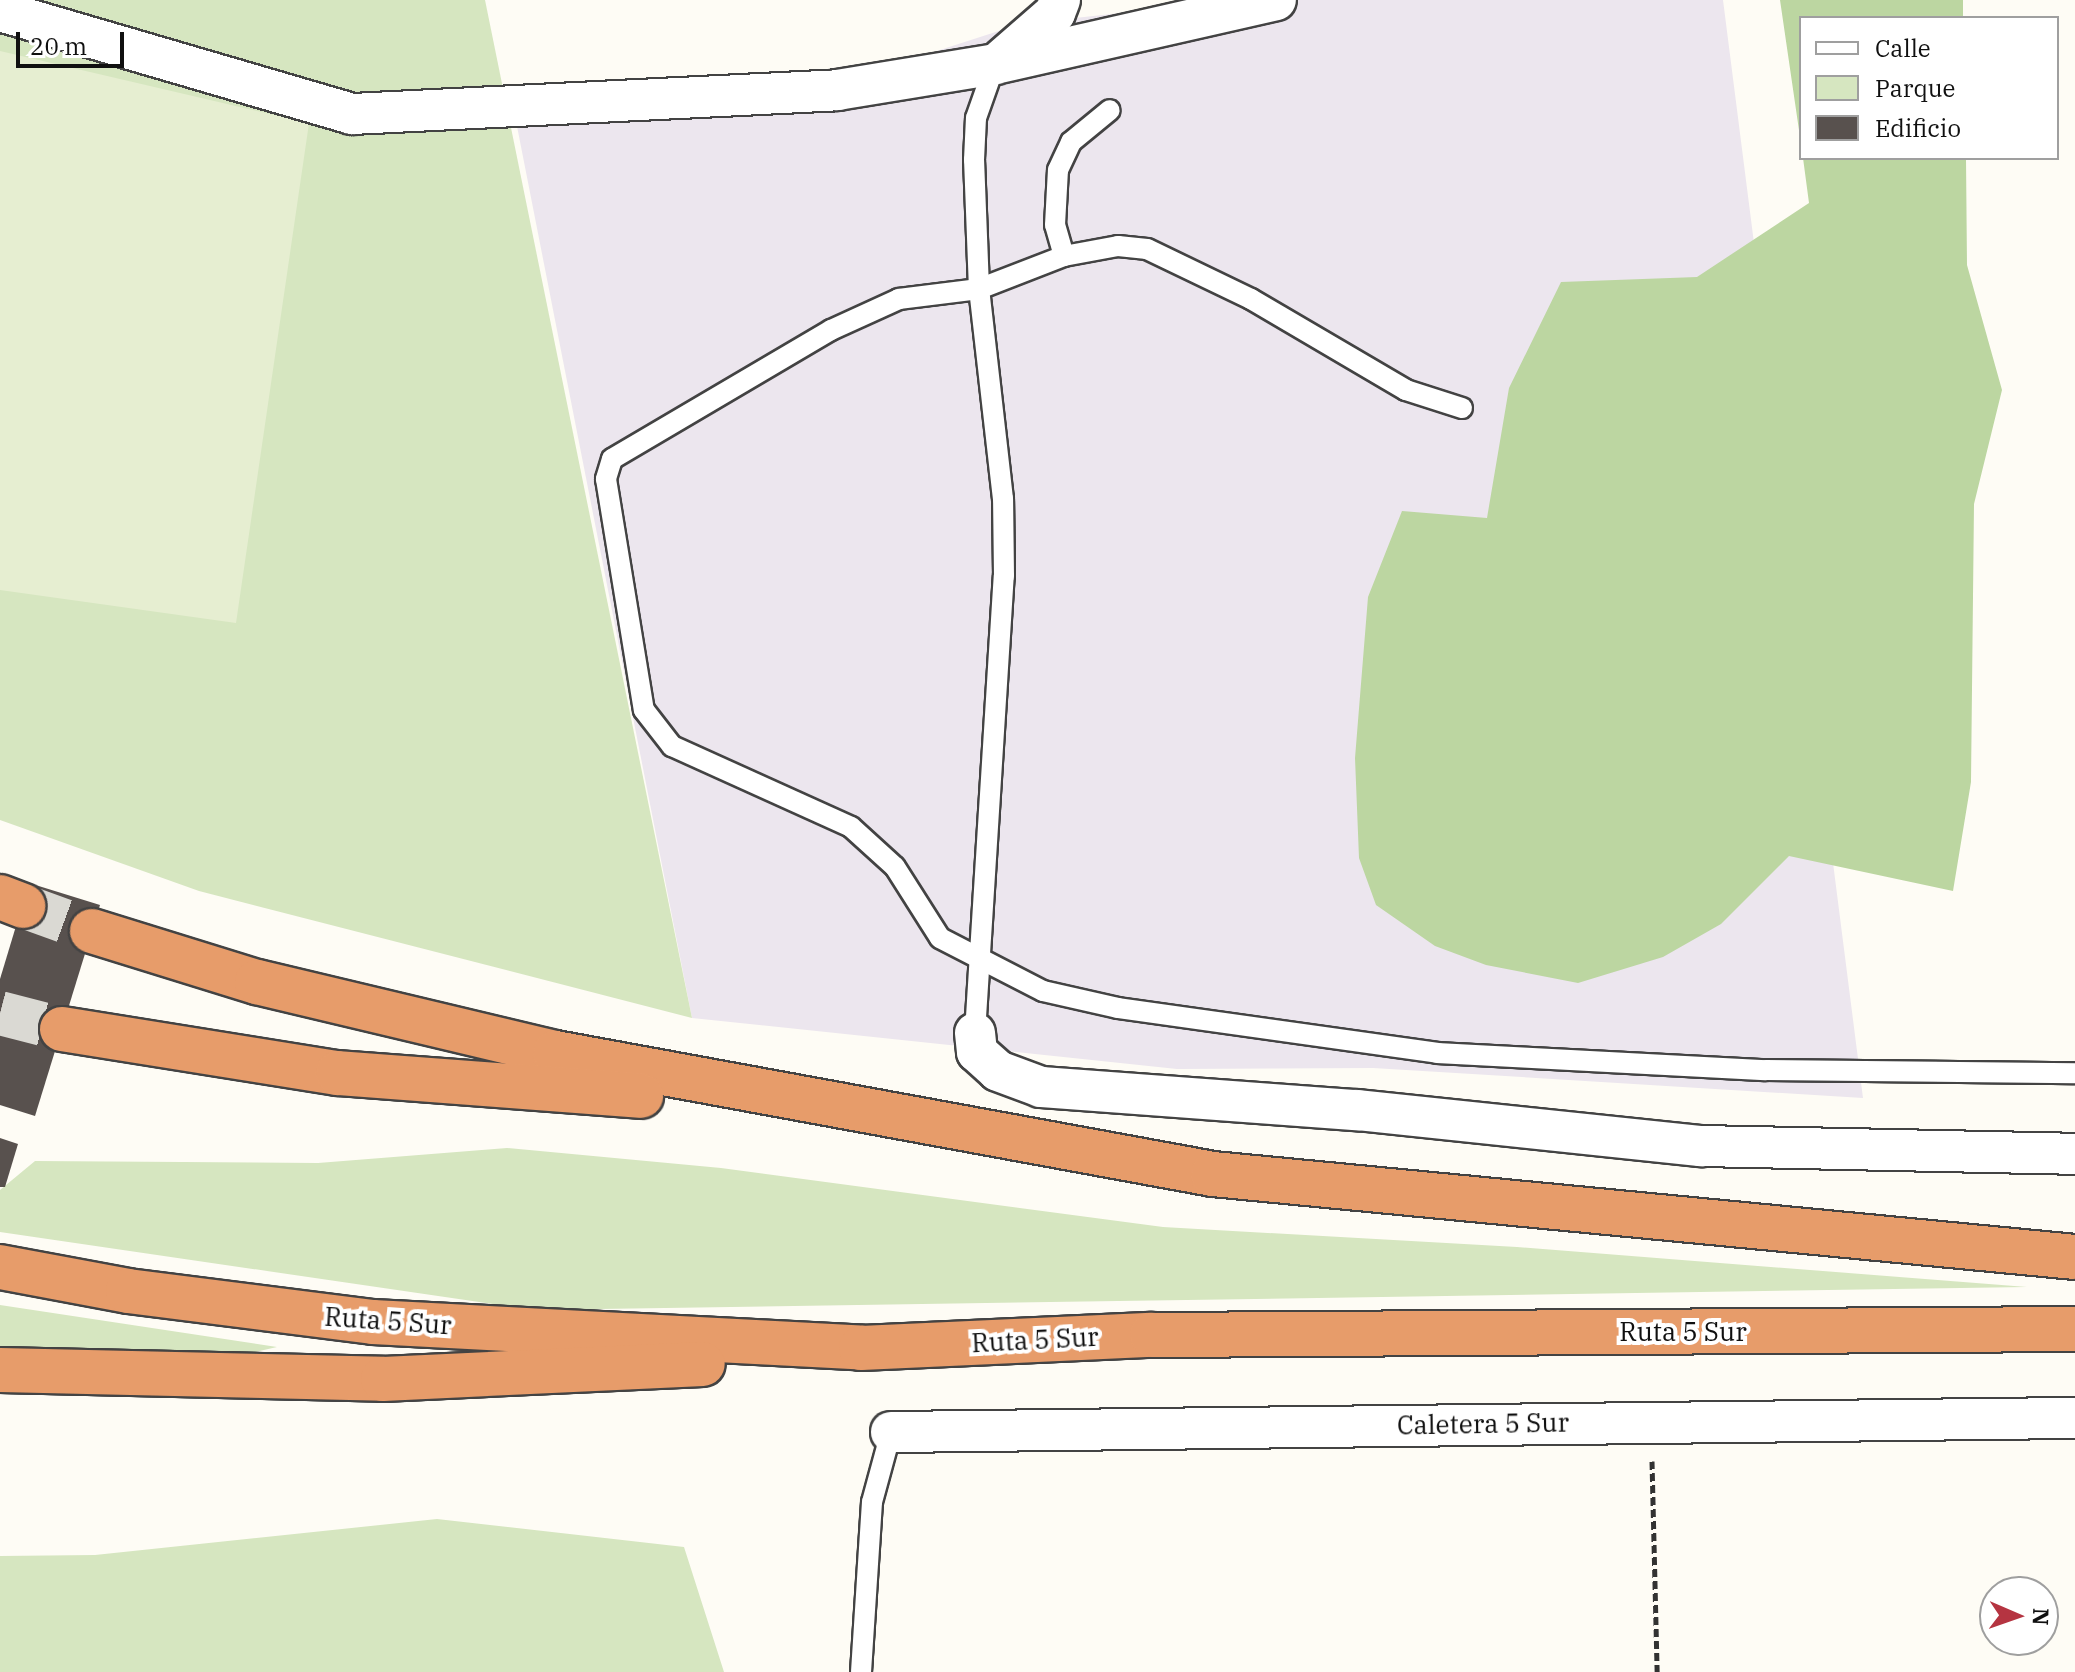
<!DOCTYPE html>
<style>
body{margin:0}
#map{position:relative;width:2075px;height:1672px;overflow:hidden;background:#fefcf5;font-family:"IBM Plex Serif",serif}
div>[style]{position:absolute}
.industrial>*{inset:0;background:#ece6ee}
.green>*{inset:0;background:#d6e6c0}
.forest>*{inset:0;background:#bcd6a1}
.pitch>*{inset:0;background:#e6eed1}
.building>*{inset:0;background:#58514e}
.highway-tunnel>*{height:44px;margin-top:-22px;transform-origin:0;background:repeating-linear-gradient(90deg,#dad9d3 0 44px,transparent 0 66px)}
.path>*{height:5px;margin-top:-2.5px;transform-origin:0;background:repeating-linear-gradient(90deg,#323232 0 8px,transparent 0 12px)}
.roads{filter:drop-shadow(2px 0 #434343) drop-shadow(-2px 0 #434343) drop-shadow(0 2px #434343) drop-shadow(0 -2px #434343)}
.lane>*{height:20px;margin:-10px;padding:0 10px;transform-origin:10px;border-radius:10px;background:#fff}
.street>*{height:40px;margin:-20px;padding:0 20px;transform-origin:20px;border-radius:20px;background:#fff}
.highway>*{height:44px;margin:-22px;padding:0 22px;transform-origin:22px;border-radius:22px;background:#e79c6a}
span{translate:-50% -50%;white-space:nowrap;text-align:center;line-height:1.15;-webkit-text-stroke:8px #fff;paint-order:stroke}
.street-label{font-size:26px;color:#101010}
.legend{position:absolute;left:1799px;top:16px;width:260px;height:144px;box-sizing:border-box;background:#fff;border:2px solid #9f9f9f;margin:0;padding:10px 14px;list-style:none;font-size:24px;color:#101010}
.legend li{display:flex;align-items:center;gap:16px;height:40px}
.legend b{width:40px;border:2px solid #9f9f9f}
.north{position:absolute;left:1979px;top:1576px;width:80px;height:80px;box-sizing:border-box;background:#fff;border:2px solid #9f9f9f;border-radius:50%;rotate:92deg;font-size:22px;font-weight:700;line-height:32px;text-align:center;color:#101010}
.north::after{content:'';display:block;margin:auto;width:28px;height:36px;background:#b53441;clip-path:polygon(50% 0,100% 100%,50% 72%,0 100%)}
.scale{position:absolute;left:16px;top:32px;width:108px;height:36px;box-sizing:border-box;border:4px solid #101010;border-top:0;padding-left:10px;font-size:24px;line-height:28px;white-space:nowrap;color:#101010;-webkit-text-stroke:6px #fff;paint-order:stroke}
</style>
<div id="map">
<div class="industrial">
<div style="clip-path:polygon(1240px 0,1723px 0,1863px 1098px,1373px 1068px,1177px 1069px,692px 1018px,514px 111px,782px 101px,1020px 24px)"></div>
</div>
<div class="green">
<div style="clip-path:polygon(0 0,485px 0,692px 1018px,199px 891px,0 820px)"></div>
<div style="clip-path:polygon(507px 1148px,721px 1168px,1163px 1227px,1517px 1247px,2027px 1287px,534px 1310px,0 1232px,0 1190px,35px 1161px,318px 1163px)"></div>
<div style="clip-path:polygon(0 1305px,277px 1347px,194px 1366px,0 1355px)"></div>
<div style="clip-path:polygon(437px 1519px,684px 1547px,724px 1672px,0 1672px,0 1556px,95px 1555px)"></div>
</div>
<div class="forest">
<div style="clip-path:polygon(1780px 0,1963px 0,1963px 18px,1801px 18px,1801px 144px)"></div>
<div style="clip-path:polygon(1803px 158px,1966px 158px,1967px 265px,2002px 390px,1974px 504px,1971px 782px,1953px 891px,1789px 856px,1721px 924px,1663px 957px,1578px 983px,1486px 965px,1435px 946px,1376px 905px,1359px 858px,1355px 758px,1368px 597px,1402px 511px,1487px 518px,1509px 388px,1561px 282px,1697px 277px,1809px 203px)"></div>
</div>
<div class="pitch">
<div style="clip-path:polygon(0 51px,309px 123px,236px 623px,0 590px)"></div>
</div>
<div class="building">
<div style="clip-path:polygon(29px 883px,100px 905px,35px 1116px,0 1105px,0 979px)"></div>
<div style="clip-path:polygon(0 1138px,18px 1144px,5px 1187px,0 1187px)"></div>
</div>
<div class="highway-tunnel">
<div style="left:23px;top:906px;width:73px;rotate:19.9deg"></div>
<div style="left:0;top:1013px;width:64px;rotate:14.5deg"></div>
</div>
<div class="path">
<div style="left:1652px;top:1461px;width:211px;rotate:88.6deg"></div>
</div>
<div class="roads">
<div class="lane">
<div style="left:1064px;top:256px;width:32px;rotate:-106deg"></div>
<div style="left:1055px;top:225px;width:55px;rotate:-86.9deg"></div>
<div style="left:1058px;top:170px;width:31px;rotate:-65deg"></div>
<div style="left:1071px;top:142px;width:50px;rotate:-39.4deg"></div>
<div style="left:1462px;top:408px;width:59px;rotate:-162.2deg"></div>
<div style="left:1406px;top:390px;width:180px;rotate:-149.6deg"></div>
<div style="left:1251px;top:299px;width:115px;rotate:-154.3deg"></div>
<div style="left:1147px;top:249px;width:29px;rotate:-174deg"></div>
<div style="left:1118px;top:246px;width:55px;rotate:169.5deg"></div>
<div style="left:1064px;top:256px;width:91px;rotate:158.8deg"></div>
<div style="left:979px;top:289px;width:81px;rotate:172.9deg"></div>
<div style="left:899px;top:299px;width:75px;rotate:155.5deg"></div>
<div style="left:831px;top:330px;width:254px;rotate:149.5deg"></div>
<div style="left:612px;top:459px;width:21px;rotate:107deg"></div>
<div style="left:606px;top:479px;width:234px;rotate:80.7deg"></div>
<div style="left:644px;top:710px;width:46px;rotate:52.1deg"></div>
<div style="left:672px;top:746px;width:196px;rotate:24.3deg"></div>
<div style="left:851px;top:827px;width:59px;rotate:42.3deg"></div>
<div style="left:895px;top:867px;width:84px;rotate:57.6deg"></div>
<div style="left:940px;top:938px;width:116px;rotate:27.2deg"></div>
<div style="left:1043px;top:991px;width:77px;rotate:12.8deg"></div>
<div style="left:1118px;top:1008px;width:322px;rotate:8deg"></div>
<div style="left:1437px;top:1053px;width:329px;rotate:3deg"></div>
<div style="left:1766px;top:1070px;width:309px;rotate:0.6deg"></div>
<div style="left:975px;top:1033px;width:458px;rotate:-86.4deg"></div>
<div style="left:1004px;top:576px;width:77px;rotate:-90.7deg"></div>
<div style="left:1003px;top:499px;width:211px;rotate:-96.5deg"></div>
<div style="left:979px;top:289px;width:129px;rotate:-92.2deg"></div>
<div style="left:974px;top:160px;width:42px;rotate:-87.3deg"></div>
<div style="left:976px;top:118px;width:57px;rotate:-70.6deg"></div>
<div style="left:861px;top:1672px;width:170px;rotate:-86.3deg"></div>
<div style="left:872px;top:1502px;width:73px;rotate:-74.8deg"></div>
</div>
<div class="street">
<div style="left:0;top:11px;width:367px;rotate:16.3deg"></div>
<div style="left:352px;top:114px;width:486px;rotate:-2.8deg"></div>
<div style="left:837px;top:90px;width:160px;rotate:-9.3deg"></div>
<div style="left:995px;top:64px;width:288px;rotate:-12.8deg"></div>
<div style="left:1002px;top:59px;width:70px;rotate:-41deg"></div>
<div style="left:1055px;top:13px;width:14px;rotate:-69deg"></div>
<div style="left:975px;top:1033px;width:19px;rotate:84deg"></div>
<div style="left:977px;top:1052px;width:28px;rotate:42deg"></div>
<div style="left:998px;top:1071px;width:46px;rotate:20.4deg"></div>
<div style="left:1041px;top:1087px;width:317px;rotate:4.2deg"></div>
<div style="left:1357px;top:1110px;width:346px;rotate:6deg"></div>
<div style="left:1701px;top:1146px;width:374px;rotate:1.2deg"></div>
<div style="left:891px;top:1432px;width:1184px;rotate:-0.68deg"></div>
</div>
<div class="highway">
<div style="left:0;top:897px;width:25px;rotate:21deg"></div>
<div style="left:92px;top:931px;width:173px;rotate:17.2deg"></div>
<div style="left:257px;top:982px;width:306px;rotate:13.4deg"></div>
<div style="left:555px;top:1053px;width:669px;rotate:10.42deg"></div>
<div style="left:1213px;top:1174px;width:866px;rotate:5.5deg"></div>
<div style="left:62px;top:1029px;width:279px;rotate:9.1deg"></div>
<div style="left:338px;top:1073px;width:304px;rotate:4.3deg"></div>
<div style="left:0;top:1267px;width:130px;rotate:10.6deg"></div>
<div style="left:128px;top:1291px;width:247px;rotate:7.2deg"></div>
<div style="left:373px;top:1322px;width:489px;rotate:3deg"></div>
<div style="left:861px;top:1348px;width:291px;rotate:-2.6deg"></div>
<div style="left:1152px;top:1335px;width:923px;rotate:-0.37deg"></div>
<div style="left:0;top:1370px;width:383px;rotate:1.3deg"></div>
<div style="left:383px;top:1379px;width:320px;rotate:-2.7deg"></div>
</div>
</div>
<div class="street-label">
<span style="left:388px;top:1321px;rotate:4deg">Ruta 5 Sur</span>
<span style="left:1683px;top:1332px">Ruta 5 Sur</span>
<span style="left:1035px;top:1340px;rotate:-3deg">Ruta 5 Sur</span>
<span style="left:1483px;top:1424px;rotate:-1deg">Caletera 5 Sur</span>
</div>
<ul class="legend">
<li><b style="height:10px;background:#fff"></b>Calle</li>
<li><b style="height:22px;background:#d6e6c0"></b>Parque</li>
<li><b style="height:22px;background:#58514e"></b>Edificio</li>
</ul>
<div class="north">N</div>
<div class="scale">20 m</div>
</div>
